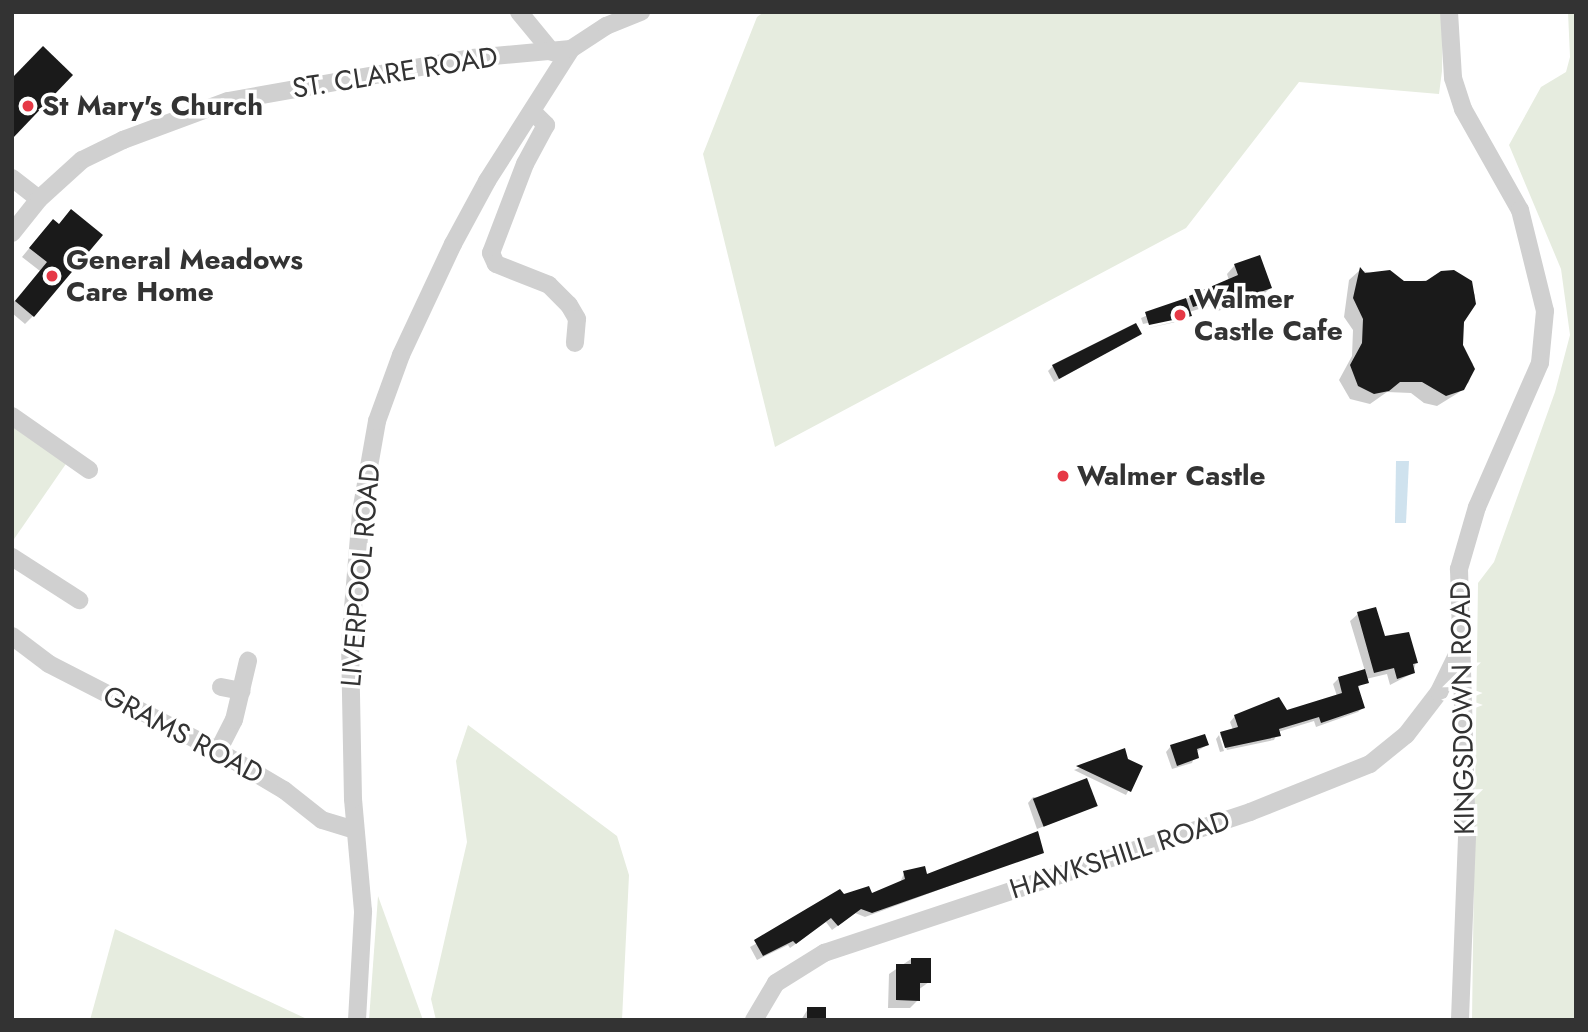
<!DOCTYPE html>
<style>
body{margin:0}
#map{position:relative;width:1588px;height:1032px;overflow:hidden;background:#fff;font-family:Jost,sans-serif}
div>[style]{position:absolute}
.green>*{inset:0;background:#e6ecdf}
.water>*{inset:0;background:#cfe2ee}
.shadow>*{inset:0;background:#0003}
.building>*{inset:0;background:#1a1a1a;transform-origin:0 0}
.minor>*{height:18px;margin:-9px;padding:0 9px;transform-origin:9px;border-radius:9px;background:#d0d0d0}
.dots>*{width:19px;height:19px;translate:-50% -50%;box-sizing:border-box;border:4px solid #fff;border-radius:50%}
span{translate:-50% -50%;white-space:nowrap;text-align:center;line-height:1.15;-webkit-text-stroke:7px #fff;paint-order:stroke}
.street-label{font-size:28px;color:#333}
.poi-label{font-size:28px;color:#333;font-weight:700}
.left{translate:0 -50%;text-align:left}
.frame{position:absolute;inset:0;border:14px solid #333;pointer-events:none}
</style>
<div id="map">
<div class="green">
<div style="clip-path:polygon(764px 12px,1443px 12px,1442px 71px,1439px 94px,1299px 82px,1186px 228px,775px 447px,703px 154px,757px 17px)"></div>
<div style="clip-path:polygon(1568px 12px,1576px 12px,1576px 1020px,1472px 1020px,1478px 583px,1494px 562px,1555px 392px,1570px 335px,1561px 269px,1509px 145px,1541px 87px,1566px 72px,1570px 57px)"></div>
<div style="clip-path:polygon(12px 416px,70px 458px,12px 542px)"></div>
<div style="clip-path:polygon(468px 725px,617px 836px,629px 875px,622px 1020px,436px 1020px,431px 999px,467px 842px,456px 761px)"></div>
<div style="clip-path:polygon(378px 896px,423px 1020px,369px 1020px)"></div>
<div style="clip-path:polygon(115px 929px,309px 1020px,90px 1020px)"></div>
</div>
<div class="water">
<div style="clip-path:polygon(1396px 461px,1409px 461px,1406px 523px,1395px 523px)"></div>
</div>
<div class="shadow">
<div style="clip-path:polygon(58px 225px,33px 316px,25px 324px,12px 313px,12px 304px,40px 271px,22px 257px,45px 229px)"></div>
<div style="clip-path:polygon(1235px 265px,1270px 288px,1262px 296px,1215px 312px,1213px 305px,1189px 312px,1190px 315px,1185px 320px,1144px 329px,1186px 319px,1186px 315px,1143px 324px,1141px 318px,1229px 281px,1227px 274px)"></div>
<div style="clip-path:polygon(1360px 270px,1404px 283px,1463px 276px,1475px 295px,1473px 308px,1462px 321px,1461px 345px,1473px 364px,1469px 382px,1458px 393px,1437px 406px,1424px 403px,1411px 393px,1387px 392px,1370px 404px,1350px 399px,1339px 380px,1352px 356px,1353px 330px,1344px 317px,1349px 280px)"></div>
<div style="clip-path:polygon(1140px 334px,1054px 382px,1048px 371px,1053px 366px)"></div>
<div style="clip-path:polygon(1358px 614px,1416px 662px,1413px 673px,1390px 685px,1387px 674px,1366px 679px,1357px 689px,1363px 707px,1358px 712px,1316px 727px,1314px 721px,1278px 732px,1274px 740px,1227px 750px,1220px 734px,1233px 730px,1230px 722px,1235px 716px,1278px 699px,1286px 712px,1337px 696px,1333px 684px,1338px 679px,1365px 671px,1350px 621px)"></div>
<div style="clip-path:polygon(1219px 735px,1224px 751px,1220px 752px,1216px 739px)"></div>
<div style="clip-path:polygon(1207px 745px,1196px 752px,1192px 763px,1172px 769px,1166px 752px,1171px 746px)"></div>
<div style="clip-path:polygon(1124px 751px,1127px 760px,1141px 767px,1126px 795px,1074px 770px)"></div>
<div style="clip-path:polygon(1033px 797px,1096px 806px,1037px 829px,1028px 803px)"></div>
<div style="clip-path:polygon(1042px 852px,865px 917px,855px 913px,832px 930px,826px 922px,790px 948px,788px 945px,757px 960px,750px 947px,843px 896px,871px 895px,900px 883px,904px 873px,926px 876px)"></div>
<div style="clip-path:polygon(911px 959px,929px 982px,918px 990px,918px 1000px,910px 1008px,888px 1008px,889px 974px)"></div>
<div style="clip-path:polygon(808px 1009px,825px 1020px,801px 1020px)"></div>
</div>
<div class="building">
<div style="clip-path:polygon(43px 46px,73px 75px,12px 139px,12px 78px)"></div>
<div style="clip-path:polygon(71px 209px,103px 235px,34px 317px,15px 301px,47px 262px,29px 248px,53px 219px,59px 224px)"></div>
<div style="clip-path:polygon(1260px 255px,1272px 288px,1223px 305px,1221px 298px,1193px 307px,1189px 296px,1238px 275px,1234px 264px)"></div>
<div style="clip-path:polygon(1360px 267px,1365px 273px,1390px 270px,1404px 281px,1426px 281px,1441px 271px,1454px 270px,1472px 281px,1476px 304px,1464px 322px,1463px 345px,1475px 369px,1464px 390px,1446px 396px,1422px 382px,1400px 382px,1389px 391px,1374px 394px,1358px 386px,1350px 365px,1362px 343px,1363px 319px,1353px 298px)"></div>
<div style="clip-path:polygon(1186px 298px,1192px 316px,1149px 325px,1145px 312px)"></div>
<div style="clip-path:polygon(1136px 323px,1142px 334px,1059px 379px,1052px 365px)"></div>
<div style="clip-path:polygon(1376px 607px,1385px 636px,1409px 632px,1418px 663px,1413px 664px,1415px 673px,1397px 679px,1394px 668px,1374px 673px,1357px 612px)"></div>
<div style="clip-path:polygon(1365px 669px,1369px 683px,1358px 686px,1365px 708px,1321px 723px,1319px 717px,1279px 729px,1281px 736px,1225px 748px,1220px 732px,1238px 727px,1234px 715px,1279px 697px,1287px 710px,1342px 693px,1338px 677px)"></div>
<div style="clip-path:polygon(1205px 734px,1209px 745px,1197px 749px,1199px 758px,1177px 766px,1170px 745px)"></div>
<div style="clip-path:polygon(1125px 748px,1128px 759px,1143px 766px,1131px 792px,1076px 766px)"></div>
<div style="left:1087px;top:778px;width:30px;height:58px;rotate:69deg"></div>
<div style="clip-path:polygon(1038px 831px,1044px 853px,872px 913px,861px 909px,838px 926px,831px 918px,796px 944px,793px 941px,763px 956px,754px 940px,840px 889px,844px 894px,869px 886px,872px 893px,905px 879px,903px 871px,925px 866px,927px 874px)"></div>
<div style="clip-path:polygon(911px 958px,931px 958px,931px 983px,920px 983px,920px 1001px,896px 1000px,896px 964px,911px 964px)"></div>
<div style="left:807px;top:1007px;width:19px;height:13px"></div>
</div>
<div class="minor">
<div style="left:519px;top:12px;width:52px;rotate:50.5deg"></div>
<div style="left:1449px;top:12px;width:66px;rotate:86.5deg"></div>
<div style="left:1453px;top:78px;width:33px;rotate:72deg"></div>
<div style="left:1463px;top:109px;width:116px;rotate:60.6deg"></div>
<div style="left:1520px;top:210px;width:104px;rotate:76.1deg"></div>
<div style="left:1545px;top:311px;width:52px;rotate:95.5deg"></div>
<div style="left:1540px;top:363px;width:157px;rotate:113.6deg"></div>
<div style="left:1477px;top:507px;width:65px;rotate:106.2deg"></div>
<div style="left:1459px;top:569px;width:268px;rotate:88.3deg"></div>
<div style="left:1467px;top:837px;width:183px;rotate:92.2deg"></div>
<div style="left:532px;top:111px;width:20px;rotate:45deg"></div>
<div style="left:546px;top:125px;width:44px;rotate:118.3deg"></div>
<div style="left:525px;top:164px;width:95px;rotate:110.9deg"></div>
<div style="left:491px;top:253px;width:12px;rotate:66deg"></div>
<div style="left:496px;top:264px;width:57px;rotate:21.6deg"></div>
<div style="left:549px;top:285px;width:28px;rotate:45deg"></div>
<div style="left:569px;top:305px;width:16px;rotate:60deg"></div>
<div style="left:577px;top:319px;width:24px;rotate:95deg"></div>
<div style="left:12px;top:178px;width:34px;rotate:38deg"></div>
<div style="left:12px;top:233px;width:43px;rotate:-51.5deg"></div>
<div style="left:39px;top:199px;width:58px;rotate:-42.2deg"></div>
<div style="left:82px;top:160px;width:46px;rotate:-26deg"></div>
<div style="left:123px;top:140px;width:112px;rotate:-20.4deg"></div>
<div style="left:228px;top:101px;width:248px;rotate:-10deg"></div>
<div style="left:472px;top:58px;width:99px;rotate:-5.2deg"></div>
<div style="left:12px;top:416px;width:94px;rotate:35deg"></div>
<div style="left:12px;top:557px;width:80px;rotate:32.7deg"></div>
<div style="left:12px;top:636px;width:46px;rotate:37.1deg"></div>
<div style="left:49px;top:664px;width:190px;rotate:27.2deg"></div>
<div style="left:218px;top:751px;width:77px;rotate:30.6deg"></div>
<div style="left:284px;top:790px;width:48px;rotate:38.3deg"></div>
<div style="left:322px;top:820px;width:34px;rotate:17deg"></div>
<div style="left:221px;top:687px;width:21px;rotate:11deg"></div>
<div style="left:218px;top:751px;width:35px;rotate:-63deg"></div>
<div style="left:234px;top:720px;width:61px;rotate:-76.7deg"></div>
<div style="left:357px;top:1020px;width:109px;rotate:-86.8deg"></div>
<div style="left:363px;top:911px;width:112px;rotate:-95.1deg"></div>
<div style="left:353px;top:799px;width:155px;rotate:-91.1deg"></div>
<div style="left:350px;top:644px;width:132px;rotate:-85.2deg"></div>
<div style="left:361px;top:512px;width:92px;rotate:-80deg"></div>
<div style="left:377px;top:421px;width:70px;rotate:-70deg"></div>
<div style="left:401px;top:355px;width:123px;rotate:-64.9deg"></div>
<div style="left:453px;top:244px;width:72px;rotate:-61.6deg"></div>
<div style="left:487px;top:181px;width:156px;rotate:-57.5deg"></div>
<div style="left:571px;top:49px;width:42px;rotate:-33.3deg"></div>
<div style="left:606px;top:26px;width:38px;rotate:-22deg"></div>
<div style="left:754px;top:1020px;width:43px;rotate:-59.3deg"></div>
<div style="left:776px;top:983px;width:57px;rotate:-32deg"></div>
<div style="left:824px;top:953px;width:449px;rotate:-18.3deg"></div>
<div style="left:1250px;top:812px;width:129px;rotate:-21.8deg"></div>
<div style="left:1370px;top:764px;width:46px;rotate:-38.9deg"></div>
<div style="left:1406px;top:735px;width:54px;rotate:-52.5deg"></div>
<div style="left:1439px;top:692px;width:41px;rotate:-64.1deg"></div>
</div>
<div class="dots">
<div style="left:28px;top:106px;background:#e63946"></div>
<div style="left:52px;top:276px;background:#e63946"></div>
<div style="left:1180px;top:315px;background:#e63946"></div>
<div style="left:1063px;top:476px;background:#e63946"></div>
</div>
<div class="street-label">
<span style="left:395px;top:73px;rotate:-9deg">ST. CLARE ROAD</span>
<span style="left:361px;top:575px;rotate:-85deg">LIVERPOOL ROAD</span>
<span style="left:1463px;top:708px;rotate:-91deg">KINGSDOWN ROAD</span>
<span style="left:183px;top:735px;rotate:28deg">GRAMS ROAD</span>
<span style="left:1120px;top:855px;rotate:-18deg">HAWKSHILL ROAD</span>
</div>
<div class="poi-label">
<span class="left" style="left:42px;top:106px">St Mary's Church</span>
<span class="left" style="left:66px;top:276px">General Meadows<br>Care Home</span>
<span class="left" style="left:1194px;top:315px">Walmer<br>Castle Cafe</span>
<span class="left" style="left:1077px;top:476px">Walmer Castle</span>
</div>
<div class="frame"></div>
</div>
